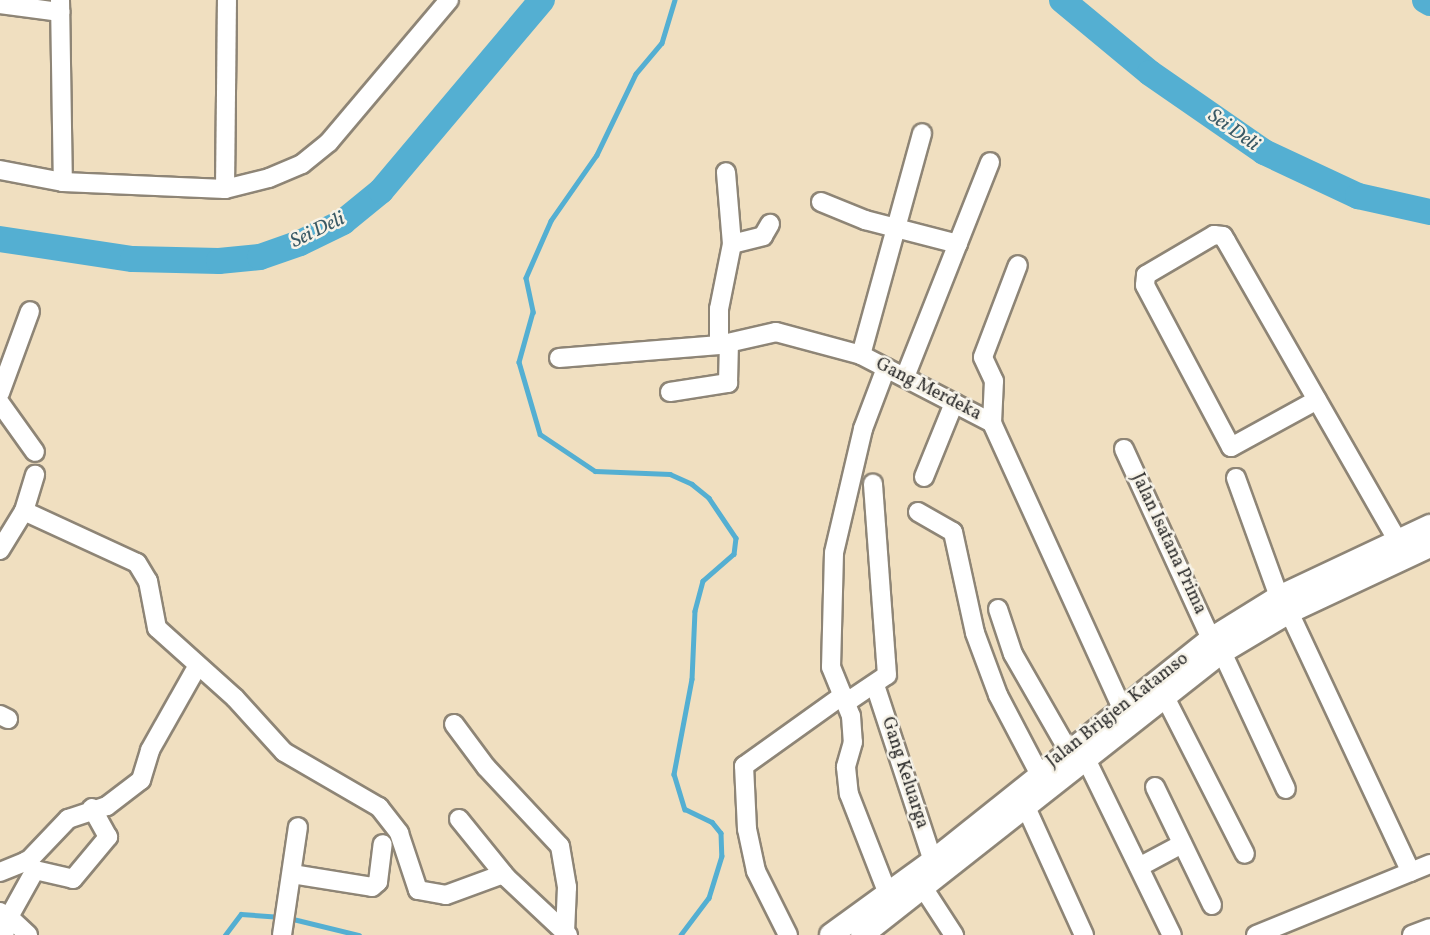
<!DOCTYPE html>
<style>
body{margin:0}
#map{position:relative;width:1430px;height:935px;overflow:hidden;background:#f0dfc0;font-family:Vollkorn,serif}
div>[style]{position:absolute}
.stream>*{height:4.5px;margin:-2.25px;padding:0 2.25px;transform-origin:2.25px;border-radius:2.25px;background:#54afd2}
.river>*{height:26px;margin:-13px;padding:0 13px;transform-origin:13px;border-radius:13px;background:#54afd2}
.roads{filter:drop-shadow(2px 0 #8e8576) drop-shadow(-2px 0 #8e8576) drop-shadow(0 2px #8e8576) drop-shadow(0 -2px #8e8576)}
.minor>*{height:18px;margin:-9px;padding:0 9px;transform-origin:9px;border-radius:9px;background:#fff}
.major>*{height:22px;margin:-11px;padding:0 11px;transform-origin:11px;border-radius:11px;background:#fff}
span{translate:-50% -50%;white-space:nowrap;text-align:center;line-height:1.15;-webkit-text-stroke:5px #f7f3e8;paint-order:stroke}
.street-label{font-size:18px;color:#2b2b2b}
.water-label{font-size:20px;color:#395965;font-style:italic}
</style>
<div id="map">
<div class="stream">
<div style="left:675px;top:0;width:45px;rotate:106.8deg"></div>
<div style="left:662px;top:43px;width:40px;rotate:130deg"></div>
<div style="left:636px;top:74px;width:90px;rotate:115.7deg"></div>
<div style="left:597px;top:155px;width:80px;rotate:124.9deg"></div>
<div style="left:551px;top:221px;width:62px;rotate:113.7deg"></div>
<div style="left:526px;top:278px;width:35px;rotate:78deg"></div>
<div style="left:533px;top:312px;width:52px;rotate:105.6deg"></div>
<div style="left:519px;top:362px;width:75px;rotate:73.7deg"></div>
<div style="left:540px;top:434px;width:66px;rotate:33.9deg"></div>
<div style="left:595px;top:471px;width:75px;rotate:2.3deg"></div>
<div style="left:670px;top:474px;width:24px;rotate:24deg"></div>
<div style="left:692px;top:484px;width:22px;rotate:39deg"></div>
<div style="left:709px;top:498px;width:48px;rotate:56deg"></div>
<div style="left:736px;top:538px;width:16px;rotate:97deg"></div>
<div style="left:734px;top:554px;width:41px;rotate:138.9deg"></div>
<div style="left:703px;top:581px;width:31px;rotate:105deg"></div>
<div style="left:695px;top:611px;width:68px;rotate:92.5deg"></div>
<div style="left:692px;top:679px;width:97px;rotate:100.7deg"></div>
<div style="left:674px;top:774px;width:37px;rotate:73deg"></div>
<div style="left:685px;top:809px;width:30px;rotate:26deg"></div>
<div style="left:712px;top:822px;width:14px;rotate:51deg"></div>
<div style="left:721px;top:833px;width:23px;rotate:88deg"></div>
<div style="left:722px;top:856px;width:44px;rotate:107.2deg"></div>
<div style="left:709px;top:898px;width:46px;rotate:127.1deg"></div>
<div style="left:289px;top:918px;width:72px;rotate:13.7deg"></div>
<div style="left:225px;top:935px;width:26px;rotate:-53deg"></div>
<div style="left:241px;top:914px;width:40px;rotate:4.3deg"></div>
</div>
<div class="river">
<div style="left:1062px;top:0;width:114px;rotate:39.7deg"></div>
<div style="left:1150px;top:73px;width:139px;rotate:34.7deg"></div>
<div style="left:1264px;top:152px;width:104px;rotate:25.1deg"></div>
<div style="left:1358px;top:196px;width:74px;rotate:12.5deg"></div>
<div style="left:1425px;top:0;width:6px;rotate:31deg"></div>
<div style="left:0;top:239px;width:134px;rotate:8.6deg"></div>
<div style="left:133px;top:259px;width:86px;rotate:1.3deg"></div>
<div style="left:219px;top:261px;width:41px;rotate:-5.6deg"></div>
<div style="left:260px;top:257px;width:42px;rotate:-19.3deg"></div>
<div style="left:300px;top:243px;width:48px;rotate:-26deg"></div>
<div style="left:343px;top:222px;width:49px;rotate:-39.2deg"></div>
<div style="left:381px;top:191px;width:250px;rotate:-49.9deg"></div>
</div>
<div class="roads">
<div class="minor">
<div style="left:60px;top:0;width:182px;rotate:89.1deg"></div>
<div style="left:0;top:4px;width:61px;rotate:7.6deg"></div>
<div style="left:0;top:170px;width:64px;rotate:10.8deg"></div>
<div style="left:63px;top:182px;width:162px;rotate:2.5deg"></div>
<div style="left:225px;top:189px;width:45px;rotate:-14deg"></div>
<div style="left:269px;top:178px;width:36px;rotate:-23deg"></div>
<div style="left:302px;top:164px;width:35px;rotate:-39deg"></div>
<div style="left:329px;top:142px;width:186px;rotate:-49.8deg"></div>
<div style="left:225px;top:189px;width:189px;rotate:-89.4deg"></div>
<div style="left:821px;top:202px;width:48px;rotate:22.2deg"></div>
<div style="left:865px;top:220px;width:96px;rotate:14.5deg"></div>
<div style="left:732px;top:244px;width:32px;rotate:-14deg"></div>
<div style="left:763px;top:236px;width:14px;rotate:-60deg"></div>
<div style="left:719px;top:345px;width:36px;rotate:-90deg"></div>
<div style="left:719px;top:309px;width:66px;rotate:-78.7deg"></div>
<div style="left:732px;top:244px;width:72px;rotate:-94.8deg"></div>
<div style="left:861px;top:355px;width:230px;rotate:-74.6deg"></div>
<div style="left:559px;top:358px;width:161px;rotate:-4.6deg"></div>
<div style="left:719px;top:345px;width:58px;rotate:-12.8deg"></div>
<div style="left:776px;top:332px;width:88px;rotate:15.1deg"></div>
<div style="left:861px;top:355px;width:148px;rotate:27.4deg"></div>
<div style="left:992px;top:423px;width:311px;rotate:65.5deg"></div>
<div style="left:886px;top:368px;width:65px;rotate:110.7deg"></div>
<div style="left:863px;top:429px;width:127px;rotate:103.2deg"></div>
<div style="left:834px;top:553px;width:114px;rotate:91.5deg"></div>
<div style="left:831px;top:667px;width:53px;rotate:67.8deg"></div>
<div style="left:851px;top:716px;width:26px;rotate:86deg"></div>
<div style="left:853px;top:742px;width:26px;rotate:106deg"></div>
<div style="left:846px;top:767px;width:27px;rotate:84deg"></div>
<div style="left:849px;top:794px;width:107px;rotate:68.7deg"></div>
<div style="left:905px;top:377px;width:231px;rotate:-68.4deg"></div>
<div style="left:670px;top:392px;width:59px;rotate:-8.8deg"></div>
<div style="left:728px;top:383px;width:40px;rotate:-88.6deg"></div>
<div style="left:0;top:393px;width:87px;rotate:-69.9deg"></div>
<div style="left:1317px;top:400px;width:98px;rotate:151.3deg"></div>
<div style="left:1231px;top:447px;width:183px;rotate:-118deg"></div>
<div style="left:1145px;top:285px;width:10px;rotate:-84deg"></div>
<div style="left:1146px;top:275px;width:79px;rotate:-30.5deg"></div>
<div style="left:1214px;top:235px;width:9px;rotate:6deg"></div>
<div style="left:1223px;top:236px;width:6px;rotate:59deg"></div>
<div style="left:1226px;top:241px;width:346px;rotate:60.2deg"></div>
<div style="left:0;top:403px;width:60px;rotate:54.5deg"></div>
<div style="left:992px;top:423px;width:42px;rotate:-87.3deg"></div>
<div style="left:994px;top:381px;width:26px;rotate:-115deg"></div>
<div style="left:983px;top:357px;width:98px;rotate:-69.2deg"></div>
<div style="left:1124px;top:449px;width:209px;rotate:65.4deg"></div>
<div style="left:924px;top:477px;width:80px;rotate:-67.9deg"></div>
<div style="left:1236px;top:478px;width:127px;rotate:70.1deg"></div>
<div style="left:24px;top:511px;width:124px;rotate:24.7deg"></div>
<div style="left:137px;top:563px;width:21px;rotate:59deg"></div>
<div style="left:148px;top:581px;width:48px;rotate:79.2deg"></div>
<div style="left:157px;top:628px;width:105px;rotate:41.9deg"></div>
<div style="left:235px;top:698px;width:73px;rotate:47.8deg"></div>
<div style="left:284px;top:752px;width:110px;rotate:30.1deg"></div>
<div style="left:379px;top:807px;width:33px;rotate:52deg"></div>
<div style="left:399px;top:833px;width:60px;rotate:71.6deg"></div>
<div style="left:418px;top:890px;width:28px;rotate:10deg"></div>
<div style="left:446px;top:895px;width:61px;rotate:-20.2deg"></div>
<div style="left:918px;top:512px;width:40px;rotate:29.7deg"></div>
<div style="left:953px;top:532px;width:103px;rotate:77.7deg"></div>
<div style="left:975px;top:633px;width:66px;rotate:69.6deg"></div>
<div style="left:998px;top:695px;width:88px;rotate:62.3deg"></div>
<div style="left:0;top:550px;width:46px;rotate:-58.4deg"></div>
<div style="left:24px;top:511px;width:38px;rotate:-73deg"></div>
<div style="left:998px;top:609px;width:47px;rotate:71.6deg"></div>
<div style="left:1013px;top:654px;width:111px;rotate:60.2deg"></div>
<div style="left:1289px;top:612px;width:287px;rotate:64.9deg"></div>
<div style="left:1222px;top:652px;width:151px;rotate:65deg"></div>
<div style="left:875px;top:685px;width:185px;rotate:71.8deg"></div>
<div style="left:1164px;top:695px;width:178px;rotate:63deg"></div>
<div style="left:847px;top:702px;width:48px;rotate:-34deg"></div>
<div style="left:887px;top:675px;width:192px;rotate:-94.2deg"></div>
<div style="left:0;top:715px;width:9px;rotate:27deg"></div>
<div style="left:454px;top:724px;width:54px;rotate:53.3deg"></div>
<div style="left:486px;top:767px;width:108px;rotate:46.9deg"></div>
<div style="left:560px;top:846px;width:42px;rotate:80.3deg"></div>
<div style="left:567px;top:887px;width:45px;rotate:92.5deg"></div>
<div style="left:1085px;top:757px;width:198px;rotate:64deg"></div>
<div style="left:1155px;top:787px;width:131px;rotate:64.2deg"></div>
<div style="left:1025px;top:805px;width:143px;rotate:65.6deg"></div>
<div style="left:459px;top:819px;width:75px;rotate:51deg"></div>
<div style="left:506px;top:877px;width:85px;rotate:43.1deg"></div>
<div style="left:26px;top:861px;width:13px;rotate:45deg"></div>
<div style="left:35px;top:870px;width:39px;rotate:13deg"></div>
<div style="left:73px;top:879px;width:55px;rotate:-50.2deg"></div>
<div style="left:108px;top:837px;width:33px;rotate:-119deg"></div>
<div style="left:1139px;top:867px;width:49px;rotate:-28.1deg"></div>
<div style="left:0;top:872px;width:31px;rotate:-22deg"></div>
<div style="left:29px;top:860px;width:57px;rotate:-46.4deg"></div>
<div style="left:68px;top:819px;width:41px;rotate:-18.4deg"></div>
<div style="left:107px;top:806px;width:43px;rotate:-37.4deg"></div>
<div style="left:141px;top:780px;width:31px;rotate:-73deg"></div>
<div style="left:150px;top:750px;width:95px;rotate:-60.5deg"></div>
<div style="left:292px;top:874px;width:81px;rotate:9.2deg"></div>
<div style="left:372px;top:887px;width:8px;rotate:-40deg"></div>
<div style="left:378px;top:882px;width:38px;rotate:-83deg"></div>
<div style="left:924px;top:889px;width:55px;rotate:56.9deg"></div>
<div style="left:0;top:912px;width:10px;rotate:29deg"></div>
<div style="left:9px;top:917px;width:54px;rotate:-61deg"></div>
<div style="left:4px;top:935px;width:19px;rotate:-74deg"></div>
<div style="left:9px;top:917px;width:26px;rotate:43deg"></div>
<div style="left:282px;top:935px;width:109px;rotate:-81.6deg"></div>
<div style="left:788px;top:935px;width:72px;rotate:-116.6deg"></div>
<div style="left:756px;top:871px;width:43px;rotate:-102.1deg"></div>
<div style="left:747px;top:829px;width:63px;rotate:-92.7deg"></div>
<div style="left:744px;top:766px;width:122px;rotate:-35.6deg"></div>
<div style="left:1256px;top:935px;width:188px;rotate:-22.2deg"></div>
<div style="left:1412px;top:935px;width:19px;rotate:-21deg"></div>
</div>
<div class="major">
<div style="left:831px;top:935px;width:126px;rotate:-36deg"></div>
<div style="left:933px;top:861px;width:356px;rotate:-38.6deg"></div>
<div style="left:1211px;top:639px;width:80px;rotate:-31.7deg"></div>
<div style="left:1279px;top:597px;width:167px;rotate:-25.2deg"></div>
<div style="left:862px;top:935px;width:458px;rotate:-38.2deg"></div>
<div style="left:1222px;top:652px;width:78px;rotate:-30.8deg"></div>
<div style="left:1289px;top:612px;width:156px;rotate:-25.1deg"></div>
</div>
</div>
<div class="street-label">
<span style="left:928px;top:390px;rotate:27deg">Gang Merdeka</span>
<span style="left:1168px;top:544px;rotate:65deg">Jalan Isatana Prima</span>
<span style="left:1118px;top:711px;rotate:-38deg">Jalan Brigjen Katamso</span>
<span style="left:904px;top:773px;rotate:72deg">Gang Keluarga</span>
</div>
<div class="water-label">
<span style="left:1233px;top:131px;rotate:35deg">Sei Deli</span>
<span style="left:318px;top:231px;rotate:-26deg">Sei Deli</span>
</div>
</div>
